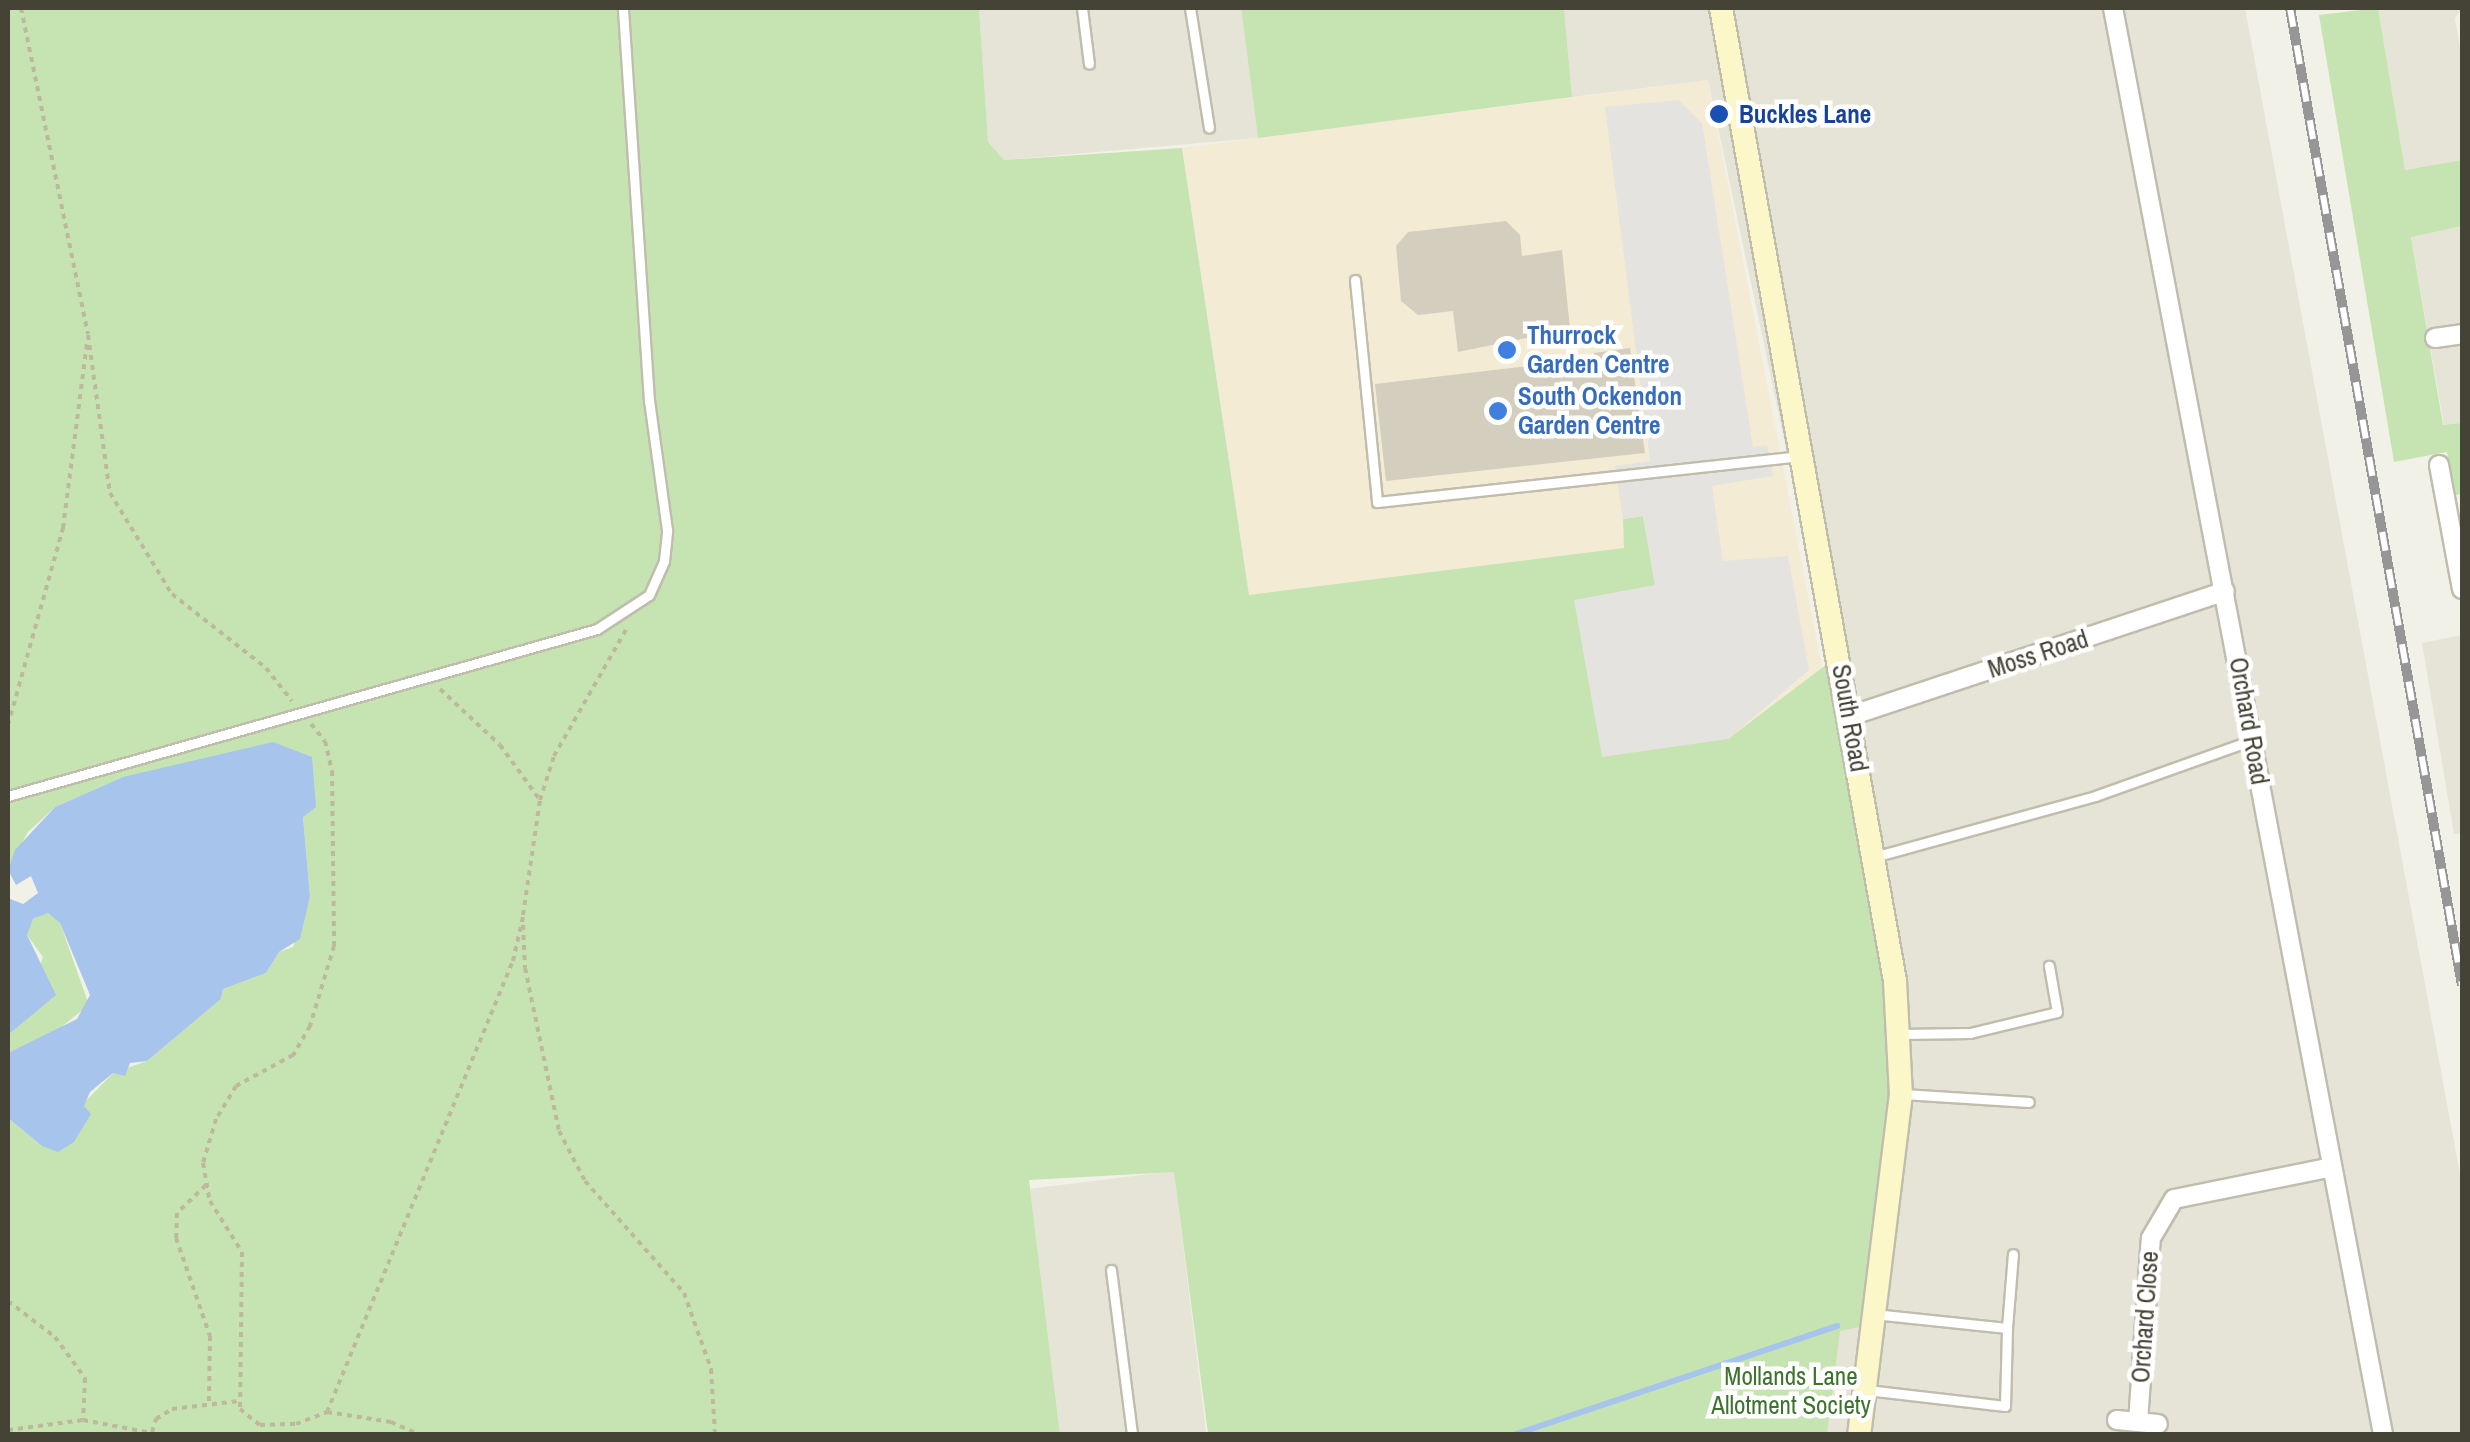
<!DOCTYPE html>
<style>
body{margin:0}
#map{position:relative;width:2470px;height:1442px;overflow:hidden;background:#f2f1e7;font-family:"Archivo Narrow",sans-serif}
div>[style]{position:absolute}
.residential>*{inset:0;background:#e6e4d6;transform-origin:0 0}
.commercial>*{inset:0;background:#f3ebd3}
.green>*{inset:0;background:#c5e4b2}
.parking>*{inset:0;background:#e4e3df}
.water>*{inset:0;background:#a7c4ec}
.stream>*{height:6px;margin:-3px;padding:0 3px;transform-origin:3px;border-radius:3px;background:#a7c4ec}
.building>*{inset:0;background:#d3cebd}
.path>*{height:4px;margin-top:-2px;transform-origin:0;background:repeating-linear-gradient(90deg,#beb89c 0 5px,transparent 0 10px)}
.roads{filter:drop-shadow(2px 0 #c0bdad) drop-shadow(-2px 0 #c0bdad) drop-shadow(0 2px #c0bdad) drop-shadow(0 -2px #c0bdad)}
.service>*{height:9px;margin:-4.5px;padding:0 4.5px;transform-origin:4.5px;border-radius:4.5px;background:#fff}
.minor>*{height:18px;margin:-9px;padding:0 9px;transform-origin:9px;border-radius:9px;background:#fff}
.secondary>*{height:22px;margin:-11px;padding:0 11px;transform-origin:11px;border-radius:11px;background:#fbf7c8}
.rail>*{height:10px;margin-top:-5px;transform-origin:0;background:repeating-linear-gradient(90deg,#fff 0 19px,#969696 0 38px);box-sizing:border-box;border-block:2px solid #969696}
.dots>*{width:28px;height:28px;translate:-50% -50%;box-sizing:border-box;border:5px solid #fff;border-radius:50%}
span{translate:-50% -50%;white-space:nowrap;text-align:center;line-height:1.15;-webkit-text-stroke:9px #fff;paint-order:stroke}
.transit-label{font-size:25px;color:#164399;font-weight:700}
.left{translate:0 -50%;text-align:left}
.shop-label{font-size:25px;color:#366cbe;font-weight:700}
.street-label{font-size:25px;color:#454236}
.park-label{font-size:25px;color:#3c732d}
.frame{position:absolute;inset:0;border:10px solid #454236;pointer-events:none}
</style>
<div id="map">
<div class="residential">
<div style="clip-path:polygon(979px 8px,1241px 8px,1258px 138px,1004px 160px,988px 143px)"></div>
<div style="clip-path:polygon(1564px 8px,2245px 8px,2462px 1185px,2462px 1434px,1533px 1434px,1831px 661px,1708px 80px,1572px 97px)"></div>
<div style="clip-path:polygon(2378px 8px,2462px 8px,2455px 18px,2462px 59px,2462px 160px,2405px 170px)"></div>
<div style="clip-path:polygon(2462px 226px,2462px 423px,2444px 426px,2411px 236px)"></div>
<div style="clip-path:polygon(2462px 635px,2462px 833px,2454px 834px,2422px 643px)"></div>
<div style="left:1174px;top:1171px;width:265px;height:145px;rotate:83deg"></div>
</div>
<div class="commercial">
<div style="clip-path:polygon(1708px 80px,1822px 668px,1728px 739px,1625px 548px,1249px 595px,1182px 148px)"></div>
</div>
<div class="green">
<div style="clip-path:polygon(8px 8px,979px 8px,988px 142px,1004px 160px,1182px 148px,1249px 595px,1624px 548px,1623px 519px,1643px 516px,1655px 585px,1728px 739px,1831px 661px,1885px 973px,1891px 1078px,1859px 1327px,1840px 1331px,1827px 1434px,1208px 1434px,1174px 1172px,1029px 1180px,1060px 1434px,8px 1434px,8px 1118px,42px 1146px,113px 1073px,147px 1061px,221px 999px,223px 989px,266px 973px,279px 952px,293px 947px,310px 896px,303px 817px,123px 777px,55px 807px,28px 832px,8px 867px)"></div>
<div style="clip-path:polygon(1241px 8px,1564px 8px,1572px 97px,1258px 138px)"></div>
<div style="clip-path:polygon(2378px 8px,2405px 170px,2462px 160px,2462px 226px,2411px 237px,2443px 425px,2462px 423px,2462px 494px,2455px 495px,2447px 452px,2394px 462px,2319px 15px)"></div>
<div style="clip-path:polygon(48px 912px,60px 923px,89px 1005px,55px 1032px,8px 1053px,8px 1035px,22px 1023px,43px 957px,27px 935px,32px 920px)"></div>
</div>
<div class="parking">
<div style="clip-path:polygon(1679px 100px,1702px 123px,1753px 447px,1767px 445px,1773px 476px,1712px 486px,1723px 561px,1788px 556px,1809px 670px,1728px 739px,1602px 757px,1574px 600px,1655px 585px,1643px 516px,1623px 519px,1615px 466px,1650px 461px,1605px 107px)"></div>
</div>
<div class="water">
<div style="clip-path:polygon(273px 742px,312px 757px,316px 807px,303px 817px,310px 896px,300px 939px,279px 952px,266px 973px,223px 989px,221px 999px,147px 1061px,130px 1063px,125px 1076px,113px 1073px,90px 1092px,84px 1106px,91px 1114px,74px 1142px,58px 1152px,42px 1146px,8px 1118px,8px 1053px,77px 1019px,90px 995px,60px 923px,48px 913px,33px 919px,27px 935px,56px 995px,8px 1035px,8px 898px,23px 904px,38px 893px,31px 876px,16px 885px,8px 870px,15px 850px,55px 807px,123px 777px)"></div>
</div>
<div class="stream">
<div style="left:1516px;top:1434px;width:339px;rotate:-18.6deg"></div>
</div>
<div class="building">
<div style="clip-path:polygon(1506px 221px,1520px 235px,1522px 256px,1562px 250px,1570px 329px,1458px 352px,1453px 311px,1418px 315px,1401px 301px,1396px 246px,1408px 232px)"></div>
<div style="clip-path:polygon(1630px 348px,1645px 453px,1386px 481px,1375px 384px,1595px 358px,1594px 353px)"></div>
</div>
<div class="path">
<div style="left:21px;top:8px;width:333px;rotate:78.4deg"></div>
<div style="left:88px;top:335px;width:160px;rotate:82.1deg"></div>
<div style="left:110px;top:493px;width:119px;rotate:58.5deg"></div>
<div style="left:172px;top:594px;width:120px;rotate:38.2deg"></div>
<div style="left:266px;top:668px;width:42px;rotate:51.8deg"></div>
<div style="left:440px;top:689px;width:82px;rotate:43deg"></div>
<div style="left:500px;top:745px;width:68px;rotate:54deg"></div>
<div style="left:311px;top:724px;width:22px;rotate:51deg"></div>
<div style="left:325px;top:741px;width:31px;rotate:77deg"></div>
<div style="left:332px;top:771px;width:175px;rotate:89.3deg"></div>
<div style="left:334px;top:946px;width:84px;rotate:106.7deg"></div>
<div style="left:310px;top:1026px;width:34px;rotate:120deg"></div>
<div style="left:293px;top:1055px;width:65px;rotate:151.5deg"></div>
<div style="left:236px;top:1086px;width:39px;rotate:121deg"></div>
<div style="left:216px;top:1119px;width:46px;rotate:106.5deg"></div>
<div style="left:203px;top:1163px;width:39px;rotate:80deg"></div>
<div style="left:210px;top:1201px;width:60px;rotate:57.9deg"></div>
<div style="left:242px;top:1252px;width:157px;rotate:90.7deg"></div>
<div style="left:240px;top:1409px;width:26px;rotate:39deg"></div>
<div style="left:260px;top:1425px;width:36px;rotate:-2deg"></div>
<div style="left:296px;top:1424px;width:33px;rotate:-21deg"></div>
<div style="left:327px;top:1412px;width:488px;rotate:-67.6deg"></div>
<div style="left:513px;top:961px;width:45px;rotate:-77.2deg"></div>
<div style="left:8px;top:725px;width:205px;rotate:-74.4deg"></div>
<div style="left:63px;top:528px;width:186px;rotate:-82.6deg"></div>
<div style="left:523px;top:915px;width:116px;rotate:-81.6deg"></div>
<div style="left:540px;top:800px;width:46px;rotate:-72.3deg"></div>
<div style="left:554px;top:756px;width:147px;rotate:-60.3deg"></div>
<div style="left:523px;top:925px;width:43px;rotate:87.3deg"></div>
<div style="left:525px;top:968px;width:167px;rotate:78.2deg"></div>
<div style="left:559px;top:1131px;width:56px;rotate:62.5deg"></div>
<div style="left:585px;top:1181px;width:149px;rotate:48.5deg"></div>
<div style="left:684px;top:1293px;width:81px;rotate:70.4deg"></div>
<div style="left:711px;top:1369px;width:65px;rotate:86.5deg"></div>
<div style="left:206px;top:1185px;width:40px;rotate:136deg"></div>
<div style="left:177px;top:1213px;width:25px;rotate:92deg"></div>
<div style="left:176px;top:1238px;width:104px;rotate:70.9deg"></div>
<div style="left:210px;top:1336px;width:66px;rotate:90.9deg"></div>
<div style="left:8px;top:1301px;width:59px;rotate:37.5deg"></div>
<div style="left:55px;top:1337px;width:51px;rotate:53.8deg"></div>
<div style="left:85px;top:1378px;width:42px;rotate:92.7deg"></div>
<div style="left:327px;top:1412px;width:65px;rotate:8.9deg"></div>
<div style="left:391px;top:1422px;width:30px;rotate:24deg"></div>
<div style="left:8px;top:1430px;width:76px;rotate:-7.6deg"></div>
<div style="left:83px;top:1420px;width:70px;rotate:10.7deg"></div>
<div style="left:152px;top:1432px;width:14px;rotate:-73deg"></div>
<div style="left:156px;top:1419px;width:19px;rotate:-32deg"></div>
<div style="left:172px;top:1409px;width:67px;rotate:-6.8deg"></div>
</div>
<div class="roads">
<div class="service">
<div style="left:1082px;top:8px;width:56px;rotate:82.9deg"></div>
<div style="left:1190px;top:8px;width:121px;rotate:81deg"></div>
<div style="left:1355px;top:280px;width:223px;rotate:84.3deg"></div>
<div style="left:1377px;top:502px;width:424px;rotate:-6.2deg"></div>
<div style="left:8px;top:796px;width:612px;rotate:-15.83deg"></div>
<div style="left:597px;top:629px;width:62px;rotate:-33.2deg"></div>
<div style="left:649px;top:595px;width:37px;rotate:-66deg"></div>
<div style="left:664px;top:561px;width:31px;rotate:-84deg"></div>
<div style="left:667px;top:530px;width:130px;rotate:-97.9deg"></div>
<div style="left:649px;top:401px;width:394px;rotate:-93.8deg"></div>
<div style="left:1874px;top:857px;width:229px;rotate:-15.4deg"></div>
<div style="left:2095px;top:796px;width:167px;rotate:-19.6deg"></div>
<div style="left:1901px;top:1034px;width:69px;rotate:-0.8deg"></div>
<div style="left:1970px;top:1033px;width:89px;rotate:-13.6deg"></div>
<div style="left:2057px;top:1012px;width:47px;rotate:-99.9deg"></div>
<div style="left:1903px;top:1094px;width:126px;rotate:3.6deg"></div>
<div style="left:1111px;top:1270px;width:165px;rotate:82.7deg"></div>
<div style="left:2007px;top:1328px;width:74px;rotate:-85.4deg"></div>
<div style="left:1867px;top:1390px;width:139px;rotate:6.6deg"></div>
<div style="left:2005px;top:1406px;width:78px;rotate:-88.5deg"></div>
<div style="left:2007px;top:1328px;width:134px;rotate:-174deg"></div>
</div>
<div class="minor">
<div style="left:2113px;top:8px;width:1451px;rotate:79.28deg"></div>
<div style="left:2435px;top:338px;width:27px;rotate:-8deg"></div>
<div style="left:2439px;top:465px;width:126px;rotate:79.5deg"></div>
<div style="left:1850px;top:716px;width:395px;rotate:-18.4deg"></div>
<div style="left:2117px;top:1420px;width:41px;rotate:5.6deg"></div>
<div style="left:2138px;top:1422px;width:184px;rotate:-86deg"></div>
<div style="left:2151px;top:1238px;width:45px;rotate:-59.5deg"></div>
<div style="left:2174px;top:1199px;width:161px;rotate:-11.4deg"></div>
</div>
<div class="secondary">
<div style="left:1721px;top:8px;width:988px;rotate:79.86deg"></div>
<div style="left:1895px;top:981px;width:113px;rotate:87deg"></div>
<div style="left:1901px;top:1094px;width:343px;rotate:97deg"></div>
</div>
</div>
<div class="rail">
<div style="left:2290px;top:8px;width:992px;rotate:80.02deg"></div>
</div>
<div class="dots">
<div style="left:1719px;top:114px;background:#1a4fb4"></div>
<div style="left:1507px;top:350px;background:#3f7fe0"></div>
<div style="left:1498px;top:411px;background:#3f7fe0"></div>
</div>
<div class="transit-label">
<span class="left" style="left:1739px;top:114px">Buckles Lane</span>
</div>
<div class="shop-label">
<span class="left" style="left:1527px;top:350px">Thurrock<br>Garden Centre</span>
<span class="left" style="left:1518px;top:411px">South Ockendon<br>Garden Centre</span>
</div>
<div class="street-label">
<span style="left:2038px;top:654px;rotate:-18deg">Moss Road</span>
<span style="left:1850px;top:718px;rotate:80deg">South Road</span>
<span style="left:2249px;top:721px;rotate:80deg">Orchard Road</span>
<span style="left:2145px;top:1317px;rotate:-86deg">Orchard Close</span>
</div>
<div class="park-label">
<span style="left:1791px;top:1391px">Mollands Lane<br>Allotment Society</span>
</div>
<div class="frame"></div>
</div>
